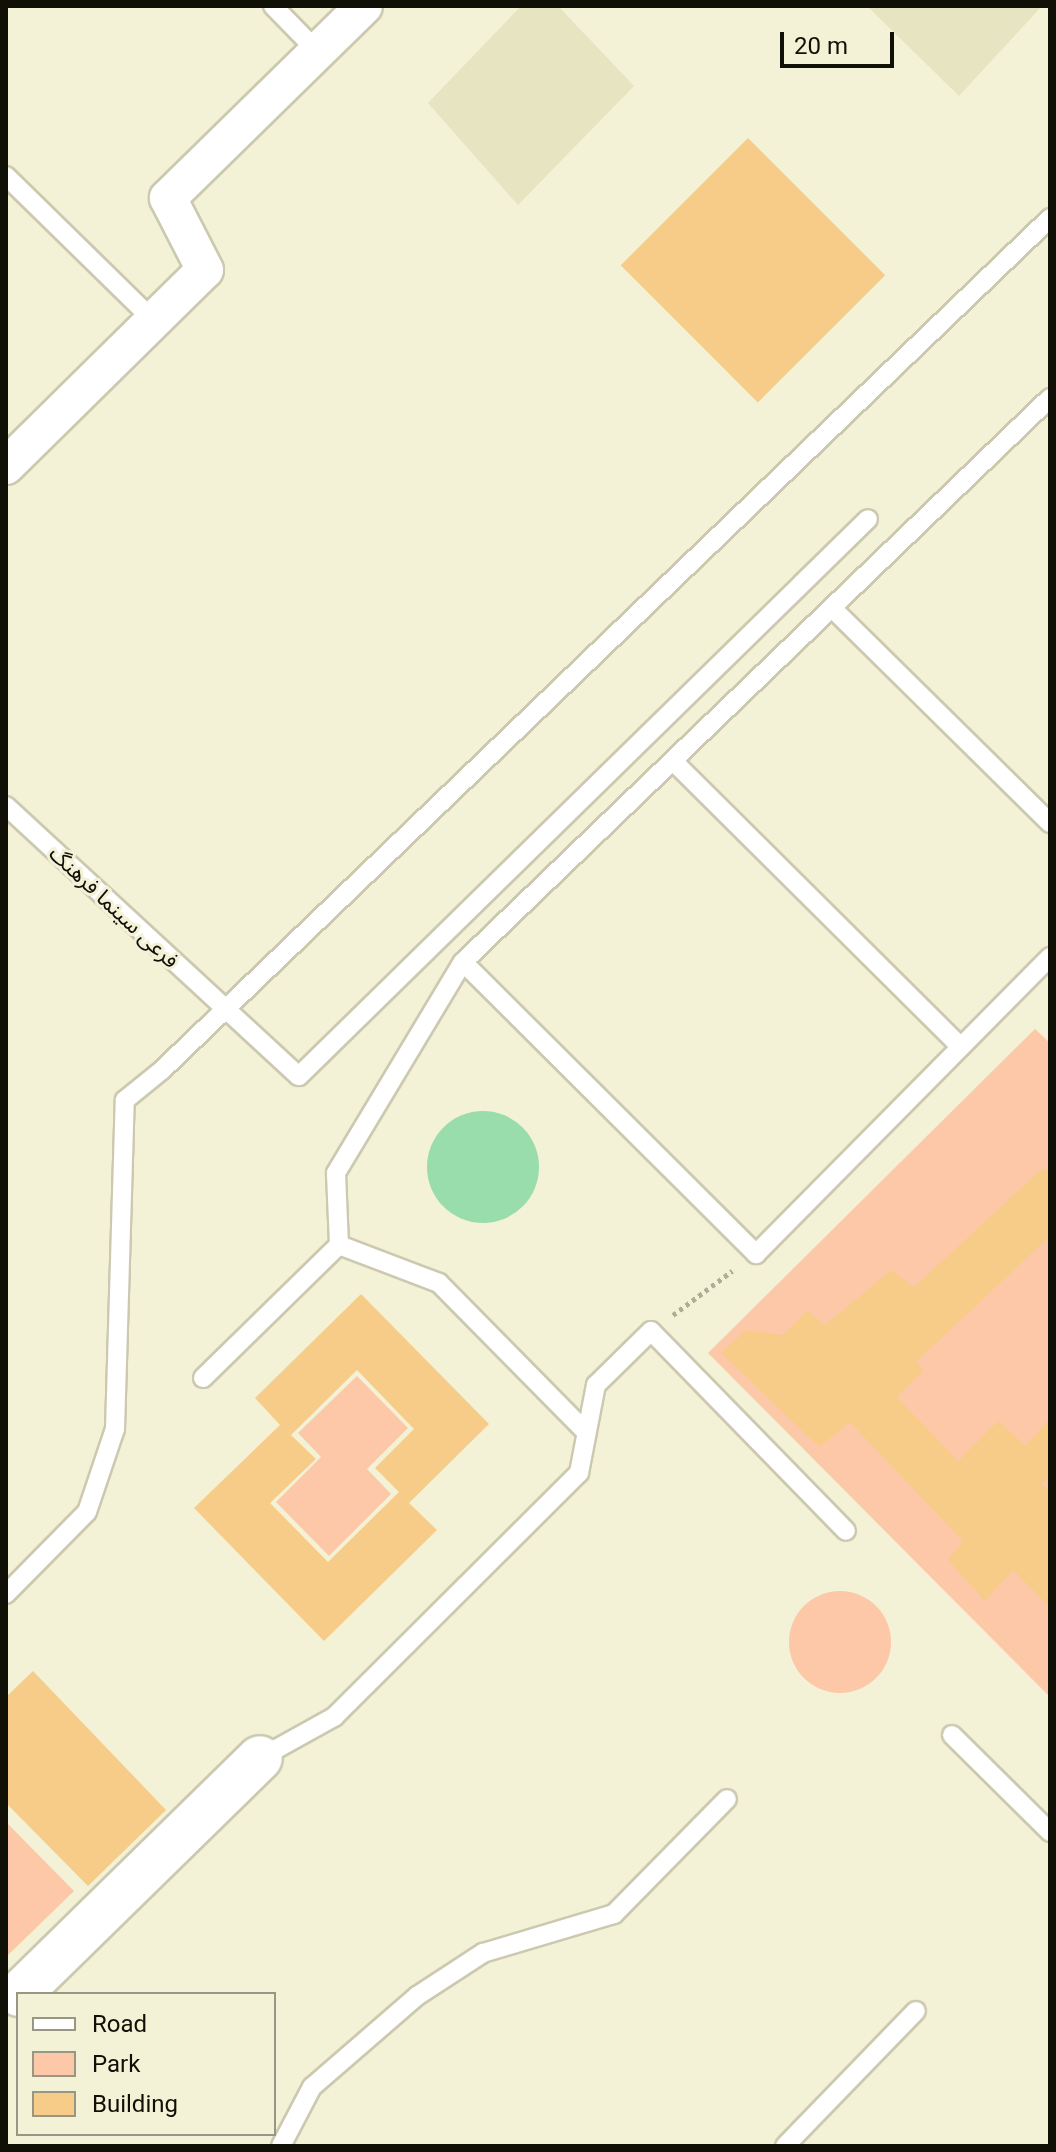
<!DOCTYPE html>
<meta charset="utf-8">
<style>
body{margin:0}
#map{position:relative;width:1056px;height:2152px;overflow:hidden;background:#f3f1d6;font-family:Roboto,"Noto Sans Arabic",sans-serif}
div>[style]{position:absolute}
.built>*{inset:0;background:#e7e4c2}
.green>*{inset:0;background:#fdc8a7}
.round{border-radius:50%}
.water>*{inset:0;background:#98ddab}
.building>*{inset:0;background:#f7cc88;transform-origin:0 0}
.path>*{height:5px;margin-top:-2.5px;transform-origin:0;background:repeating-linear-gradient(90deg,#aead98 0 4px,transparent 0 8px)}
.roads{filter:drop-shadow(2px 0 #ccc9b0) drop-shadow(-2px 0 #ccc9b0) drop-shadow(0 2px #ccc9b0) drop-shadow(0 -2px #ccc9b0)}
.service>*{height:18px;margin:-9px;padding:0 9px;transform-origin:9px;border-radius:9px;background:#fff}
.minor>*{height:36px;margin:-18px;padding:0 18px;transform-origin:18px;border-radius:18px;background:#fff}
.tertiary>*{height:44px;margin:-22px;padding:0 22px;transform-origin:22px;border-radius:22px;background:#fff}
span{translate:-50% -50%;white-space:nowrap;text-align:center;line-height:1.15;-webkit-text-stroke:6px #f3f1d6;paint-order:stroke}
.street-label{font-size:22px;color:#101007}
.frame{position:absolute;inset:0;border:8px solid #101007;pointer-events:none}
.legend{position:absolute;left:16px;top:1992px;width:260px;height:144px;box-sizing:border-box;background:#f3f1d6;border:2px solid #989783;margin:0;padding:10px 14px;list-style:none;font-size:24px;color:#101007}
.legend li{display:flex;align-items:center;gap:16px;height:40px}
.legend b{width:40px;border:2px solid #989783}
.scale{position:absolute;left:780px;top:32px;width:114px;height:36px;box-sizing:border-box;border:4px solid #101007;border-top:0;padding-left:10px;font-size:24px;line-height:28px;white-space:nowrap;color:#101007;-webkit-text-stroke:6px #f3f1d6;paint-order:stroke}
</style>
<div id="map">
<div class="built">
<div style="clip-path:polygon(521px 6px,558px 6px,634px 86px,518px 205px,428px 103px)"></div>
<div style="clip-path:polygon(867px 6px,1042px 6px,959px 96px)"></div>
</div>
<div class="green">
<div style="clip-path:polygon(1035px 1029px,1050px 1043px,1050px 1697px,708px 1353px)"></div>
<div style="clip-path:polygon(357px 1376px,408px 1428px,367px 1469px,391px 1494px,329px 1556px,276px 1502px,321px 1457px,298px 1433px)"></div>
<div class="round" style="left:789px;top:1591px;width:102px;height:102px"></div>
<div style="clip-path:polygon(6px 1822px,74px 1891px,6px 1957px)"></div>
</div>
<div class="water">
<div class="round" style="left:427px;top:1111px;width:112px;height:112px"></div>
</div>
<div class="building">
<div style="left:748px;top:138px;width:194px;height:180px;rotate:45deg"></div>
<div style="clip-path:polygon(1043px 1168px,1050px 1174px,1050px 1236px,916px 1362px,923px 1371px,897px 1397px,958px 1461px,998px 1421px,1026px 1446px,1050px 1418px,1050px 1476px,1042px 1484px,1050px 1491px,1050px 1607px,1013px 1570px,985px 1601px,948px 1560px,963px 1541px,850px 1422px,819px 1447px,721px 1353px,746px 1330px,782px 1335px,808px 1311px,825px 1325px,891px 1270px,914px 1287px)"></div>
<div style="clip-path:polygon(evenodd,361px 1294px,489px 1424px,409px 1503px,437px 1530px,324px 1641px,194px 1508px,280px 1425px,255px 1398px,361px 1294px,357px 1370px,414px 1429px,375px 1468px,399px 1492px,328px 1562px,270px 1503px,316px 1459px,291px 1435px,357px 1370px)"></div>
<div style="clip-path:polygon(33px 1671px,166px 1810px,88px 1886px,6px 1803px,6px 1697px)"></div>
</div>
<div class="path">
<div style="left:673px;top:1315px;width:74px;rotate:-36.7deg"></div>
</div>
<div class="roads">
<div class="service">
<div style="left:273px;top:6px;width:63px;rotate:45.6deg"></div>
<div style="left:6px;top:176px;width:207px;rotate:44.4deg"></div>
<div style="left:833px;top:609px;width:305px;rotate:44.6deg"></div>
<div style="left:674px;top:762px;width:404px;rotate:44.8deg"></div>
<div style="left:6px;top:806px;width:398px;rotate:42.7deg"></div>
<div style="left:299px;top:1076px;width:796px;rotate:-44.39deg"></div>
<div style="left:463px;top:962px;width:414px;rotate:44.9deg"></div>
<div style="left:756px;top:1254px;width:418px;rotate:-45.3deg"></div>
<div style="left:339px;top:1245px;width:107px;rotate:20.8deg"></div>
<div style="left:439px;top:1283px;width:209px;rotate:45.4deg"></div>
<div style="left:203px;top:1378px;width:190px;rotate:-44.4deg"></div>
<div style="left:339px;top:1245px;width:72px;rotate:-92.4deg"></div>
<div style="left:336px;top:1173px;width:246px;rotate:-59deg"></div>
<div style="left:463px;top:962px;width:814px;rotate:-43.86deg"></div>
<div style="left:6px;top:1594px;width:115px;rotate:-45.4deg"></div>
<div style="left:87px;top:1512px;width:88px;rotate:-71.4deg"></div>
<div style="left:115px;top:1429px;width:329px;rotate:-88.3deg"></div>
<div style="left:125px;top:1100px;width:48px;rotate:-39deg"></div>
<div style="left:162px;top:1070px;width:1231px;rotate:-43.81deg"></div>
<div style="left:952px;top:1735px;width:138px;rotate:44.7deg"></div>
<div style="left:260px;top:1758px;width:85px;rotate:-29deg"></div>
<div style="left:334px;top:1717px;width:346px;rotate:-44.9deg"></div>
<div style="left:579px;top:1473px;width:90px;rotate:-79.1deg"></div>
<div style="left:596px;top:1385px;width:77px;rotate:-44.5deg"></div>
<div style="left:651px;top:1331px;width:279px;rotate:45.7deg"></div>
<div style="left:281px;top:2146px;width:67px;rotate:-62.3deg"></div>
<div style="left:312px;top:2087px;width:139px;rotate:-40.9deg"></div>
<div style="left:417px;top:1996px;width:79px;rotate:-33.1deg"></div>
<div style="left:483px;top:1953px;width:137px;rotate:-16.6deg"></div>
<div style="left:614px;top:1914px;width:161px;rotate:-45.5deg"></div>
<div style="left:785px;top:2146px;width:188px;rotate:-45.9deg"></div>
</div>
<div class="minor">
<div style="left:6px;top:466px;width:279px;rotate:-44.6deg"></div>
<div style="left:205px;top:270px;width:81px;rotate:-117.2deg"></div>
<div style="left:168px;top:198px;width:274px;rotate:-44.4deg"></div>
</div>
<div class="tertiary">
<div style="left:19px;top:1994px;width:337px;rotate:-44.4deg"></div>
</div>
</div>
<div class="street-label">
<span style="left:114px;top:907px;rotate:43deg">فرعی سینما فرهنگ</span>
</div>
<div class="frame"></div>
<ul class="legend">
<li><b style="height:10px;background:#fff"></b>Road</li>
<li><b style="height:22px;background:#fdc8a7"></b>Park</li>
<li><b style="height:22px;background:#f7cc88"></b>Building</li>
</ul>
<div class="scale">20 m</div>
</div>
